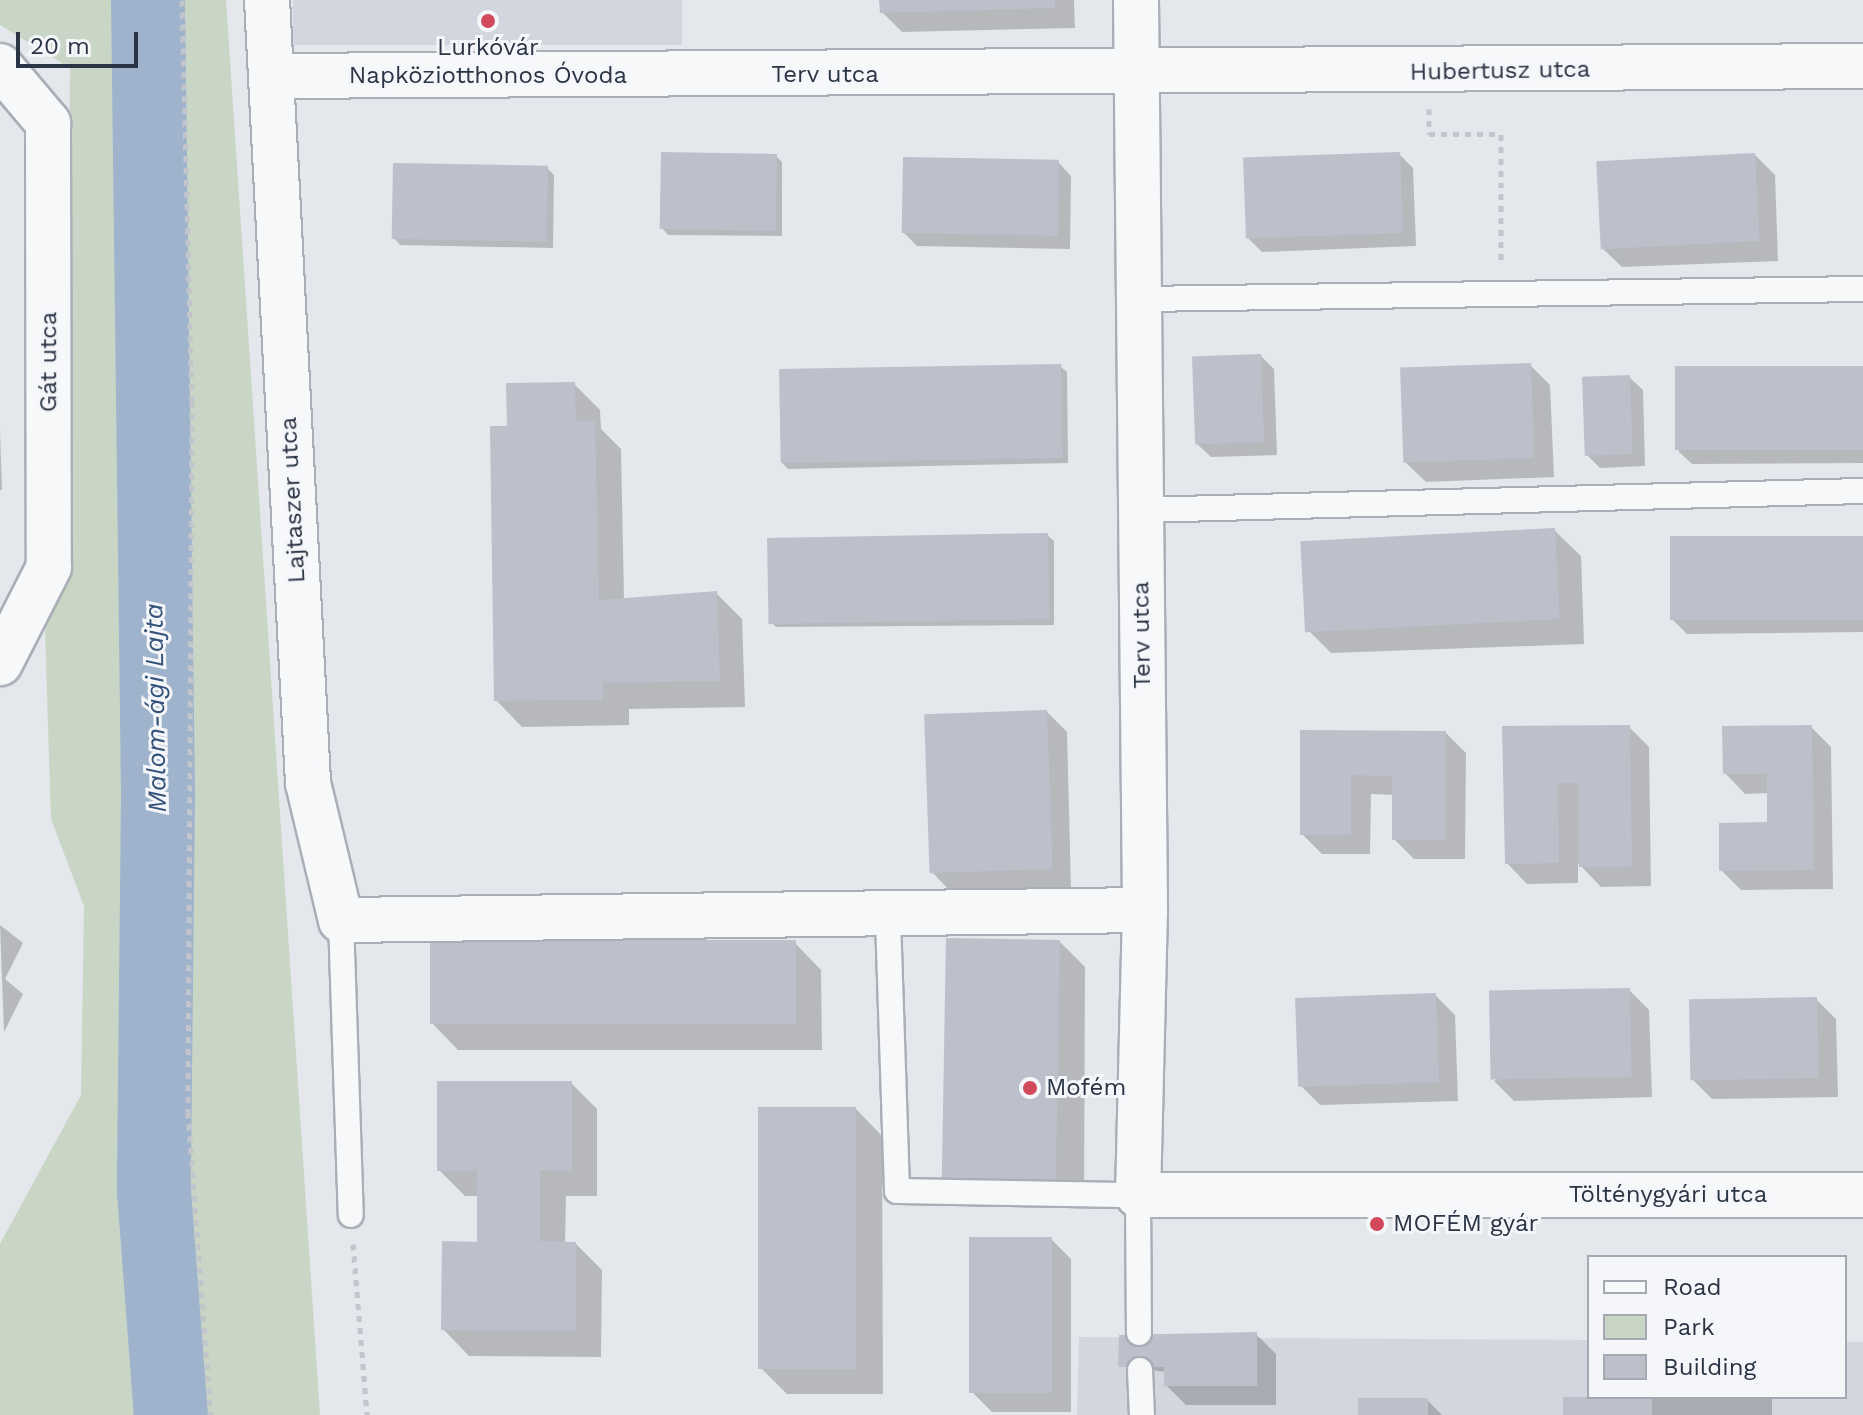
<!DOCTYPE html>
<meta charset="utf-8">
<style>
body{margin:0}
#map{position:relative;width:1863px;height:1415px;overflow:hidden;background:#e4e7ec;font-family:"Work Sans",sans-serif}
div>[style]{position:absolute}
.built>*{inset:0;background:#d2d6de;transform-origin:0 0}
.green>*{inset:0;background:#c9d6c5}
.shadow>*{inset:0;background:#0003}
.river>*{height:74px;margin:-37px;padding:0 37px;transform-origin:37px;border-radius:37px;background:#9fb4cc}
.building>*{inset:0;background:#bbc0ca;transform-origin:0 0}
.path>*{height:5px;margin-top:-2.5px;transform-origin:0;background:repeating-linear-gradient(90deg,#c2c5cb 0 6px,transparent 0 12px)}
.roads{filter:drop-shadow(2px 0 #a9aeb7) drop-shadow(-2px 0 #a9aeb7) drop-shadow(0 2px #a9aeb7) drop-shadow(0 -2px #a9aeb7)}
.service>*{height:24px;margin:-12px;padding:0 12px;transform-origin:12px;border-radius:12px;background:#f7f8fa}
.minor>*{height:44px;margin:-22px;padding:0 22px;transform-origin:22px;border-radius:22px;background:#f7f8fa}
.dots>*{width:22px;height:22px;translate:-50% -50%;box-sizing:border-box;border:4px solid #f4f6f9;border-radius:50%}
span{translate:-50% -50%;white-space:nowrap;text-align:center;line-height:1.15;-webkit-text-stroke:6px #f4f6f9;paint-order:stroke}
.poi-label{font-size:24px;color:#2b3445}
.left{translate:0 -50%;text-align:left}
.street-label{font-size:24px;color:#2b3445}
.water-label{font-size:26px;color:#34527a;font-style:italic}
.legend{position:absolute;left:1587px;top:1255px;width:260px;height:144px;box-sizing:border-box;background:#f4f6f9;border:2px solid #a4a8b1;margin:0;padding:10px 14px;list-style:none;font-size:24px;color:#2b3445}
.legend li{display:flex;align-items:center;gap:16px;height:40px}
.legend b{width:40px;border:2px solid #a4a8b1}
.scale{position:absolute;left:16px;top:32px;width:122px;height:36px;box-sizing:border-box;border:4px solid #2b3445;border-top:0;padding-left:10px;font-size:24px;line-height:28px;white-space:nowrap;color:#2b3445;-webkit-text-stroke:6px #f4f6f9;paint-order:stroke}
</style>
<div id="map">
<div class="built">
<div style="left:293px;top:0;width:389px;height:45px"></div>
<div style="clip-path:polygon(1079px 1337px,1589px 1340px,1589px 1397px,1845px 1397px,1845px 1342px,1863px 1342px,1863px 1415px,1077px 1415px)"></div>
</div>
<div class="green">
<div style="clip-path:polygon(0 0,226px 0,320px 1415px,0 1415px,0 1244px,81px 1095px,84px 906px,51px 819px,45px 631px,67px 573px,70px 68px,0 25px)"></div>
</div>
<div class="shadow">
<div style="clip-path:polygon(881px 0,1074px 0,1075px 28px,902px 32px,882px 12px)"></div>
<div style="clip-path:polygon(1399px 154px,1413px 168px,1416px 246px,1262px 252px,1248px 238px)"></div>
<div style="clip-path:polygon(1755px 155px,1775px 175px,1778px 261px,1622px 267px,1601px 247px)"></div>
<div style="clip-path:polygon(776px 156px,782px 162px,782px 236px,668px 235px,662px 228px)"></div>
<div style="clip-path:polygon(1058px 162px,1071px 176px,1070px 249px,917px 246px,904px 233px)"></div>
<div style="clip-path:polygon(547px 168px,554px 175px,553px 248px,400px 245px,394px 238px)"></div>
<div style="clip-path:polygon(1261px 356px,1274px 369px,1277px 455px,1211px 457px,1197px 444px)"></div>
<div style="clip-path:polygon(1530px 365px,1550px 385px,1554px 477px,1426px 482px,1405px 462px)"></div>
<div style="clip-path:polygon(1060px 366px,1067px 372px,1068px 463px,788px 469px,781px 462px)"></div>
<div style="clip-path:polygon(1863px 368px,1863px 463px,1692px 464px,1678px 451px)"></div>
<div style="clip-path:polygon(1629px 377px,1643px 390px,1645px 466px,1600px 468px,1587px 455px)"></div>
<div style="clip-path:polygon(574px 384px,600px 410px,601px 429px,621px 449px,624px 600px,716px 593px,742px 619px,745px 707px,629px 709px,629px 725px,522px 727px,496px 700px,509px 428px)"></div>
<div style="clip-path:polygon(0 431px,2px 490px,0 490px)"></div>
<div style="clip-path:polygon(1554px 530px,1581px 556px,1584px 644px,1331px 653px,1305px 627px)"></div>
<div style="clip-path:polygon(1047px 535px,1054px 541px,1054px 625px,776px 627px,770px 621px)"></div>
<div style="clip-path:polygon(1863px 538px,1863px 632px,1687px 634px,1673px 620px)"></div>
<div style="clip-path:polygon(1047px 712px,1067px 732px,1071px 889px,951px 892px,931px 871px)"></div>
<div style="clip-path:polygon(1629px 727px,1649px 747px,1651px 886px,1601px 887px,1578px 863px,1578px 883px,1527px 884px,1507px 863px,1504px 728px)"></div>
<div style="clip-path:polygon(1811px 727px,1831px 747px,1833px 889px,1741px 890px,1721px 870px,1769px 824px,1769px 793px,1745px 794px,1725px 773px)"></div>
<div style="clip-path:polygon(1302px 732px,1446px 733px,1466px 753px,1465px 859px,1414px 859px,1394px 839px,1394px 795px,1371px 794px,1370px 854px,1322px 854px,1302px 834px)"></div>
<div style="clip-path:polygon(0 925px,23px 943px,5px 979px,23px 994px,4px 1032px)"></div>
<div style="clip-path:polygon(1059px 941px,1085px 967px,1084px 1207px,973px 1206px,947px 1180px)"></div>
<div style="clip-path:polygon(795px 943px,821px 970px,822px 1050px,458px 1050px,432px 1023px)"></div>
<div style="clip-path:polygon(1629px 990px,1649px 1010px,1652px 1097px,1514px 1101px,1494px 1081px)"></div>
<div style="clip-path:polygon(1435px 995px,1455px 1015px,1458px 1101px,1320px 1105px,1300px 1085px)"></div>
<div style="clip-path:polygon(1816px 999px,1836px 1019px,1838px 1097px,1712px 1099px,1692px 1079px)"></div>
<div style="clip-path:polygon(571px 1083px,597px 1109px,597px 1196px,566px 1196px,565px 1244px,576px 1244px,602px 1270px,601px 1357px,469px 1356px,443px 1329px,479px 1244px,479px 1196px,465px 1196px,439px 1170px)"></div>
<div style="clip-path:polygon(856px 1109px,882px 1136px,883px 1394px,787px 1394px,761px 1368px)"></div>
<div style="clip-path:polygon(1051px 1239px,1071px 1259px,1071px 1412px,992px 1412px,972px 1392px)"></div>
<div style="clip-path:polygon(1256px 1334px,1276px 1354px,1276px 1405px,1186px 1405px,1166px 1385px,1166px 1372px,1120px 1366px)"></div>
<div style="clip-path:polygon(1599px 1397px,1772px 1397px,1772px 1415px,1565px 1415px)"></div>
<div style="clip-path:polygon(1427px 1400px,1442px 1415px,1360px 1415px)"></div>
</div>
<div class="river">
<div style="left:148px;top:0;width:793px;rotate:89.28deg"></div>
<div style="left:158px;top:793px;width:398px;rotate:90.6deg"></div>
<div style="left:154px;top:1191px;width:225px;rotate:85.7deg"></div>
</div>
<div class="building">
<div style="clip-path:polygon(879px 0,1055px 0,1055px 8px,880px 13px)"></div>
<div style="left:661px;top:152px;width:116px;height:77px;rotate:1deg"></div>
<div style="left:1400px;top:152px;width:81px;height:157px;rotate:88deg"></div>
<div style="left:1755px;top:153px;width:88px;height:159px;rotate:87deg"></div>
<div style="left:903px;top:157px;width:156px;height:76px;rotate:1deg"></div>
<div style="left:393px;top:163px;width:155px;height:76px;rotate:1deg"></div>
<div style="left:1261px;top:354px;width:88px;height:69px;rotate:88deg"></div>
<div style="left:1531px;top:363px;width:95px;height:131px;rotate:88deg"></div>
<div style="left:1061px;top:364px;width:94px;height:282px;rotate:89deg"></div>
<div style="left:1863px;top:366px;width:84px;height:188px;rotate:90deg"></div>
<div style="left:1630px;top:375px;width:79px;height:48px;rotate:88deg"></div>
<div style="clip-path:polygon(575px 382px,576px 421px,595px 421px,599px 600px,717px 591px,720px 681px,603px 683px,603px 700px,494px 701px,490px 426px,507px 426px,506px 383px)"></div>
<div style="left:1555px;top:528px;width:91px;height:255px;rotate:87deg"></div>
<div style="left:1048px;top:533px;width:86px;height:281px;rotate:89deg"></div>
<div style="left:1863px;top:536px;width:84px;height:193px;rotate:90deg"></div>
<div style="left:1047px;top:710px;width:159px;height:123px;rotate:88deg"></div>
<div style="clip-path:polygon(1630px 725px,1632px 867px,1579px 867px,1578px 783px,1558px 783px,1559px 863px,1505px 864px,1502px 726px)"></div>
<div style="clip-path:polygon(1812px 725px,1814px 870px,1719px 871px,1719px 823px,1767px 822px,1767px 774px,1723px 774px,1722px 726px)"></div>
<div style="clip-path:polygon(1300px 730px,1446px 731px,1446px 840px,1392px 840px,1392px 776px,1351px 775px,1351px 835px,1300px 835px)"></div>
<div style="left:946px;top:938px;width:114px;height:242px;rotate:1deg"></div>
<div style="left:430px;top:940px;width:366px;height:84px"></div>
<div style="left:1630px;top:988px;width:89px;height:141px;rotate:89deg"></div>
<div style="left:1436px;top:993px;width:89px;height:141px;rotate:88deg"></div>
<div style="left:1817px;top:997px;width:81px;height:128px;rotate:89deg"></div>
<div style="clip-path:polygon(437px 1081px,572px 1081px,572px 1171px,540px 1170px,540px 1241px,576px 1242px,576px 1331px,441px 1330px,442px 1241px,477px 1242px,477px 1171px,437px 1171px)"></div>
<div style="left:758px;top:1107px;width:98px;height:262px"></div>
<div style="left:969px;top:1237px;width:83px;height:156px"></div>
<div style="clip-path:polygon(1257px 1332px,1257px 1386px,1164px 1386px,1164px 1367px,1118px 1367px,1119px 1335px)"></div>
<div style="left:1563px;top:1397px;width:89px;height:18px"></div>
<div style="left:1428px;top:1398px;width:17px;height:70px;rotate:90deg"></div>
</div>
<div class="path">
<div style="left:182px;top:0;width:401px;rotate:88.6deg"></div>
<div style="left:192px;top:401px;width:711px;rotate:90.32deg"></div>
<div style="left:188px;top:1112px;width:304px;rotate:85.7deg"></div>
<div style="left:1429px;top:109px;width:25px;rotate:90deg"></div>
<div style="left:1429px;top:134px;width:72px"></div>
<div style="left:1501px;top:134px;width:128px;rotate:90deg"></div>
<div style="left:353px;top:1244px;width:172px;rotate:85.3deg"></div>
</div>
<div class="roads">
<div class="service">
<div style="left:1139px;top:299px;width:724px;rotate:-0.79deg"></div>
<div style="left:1141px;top:510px;width:722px;rotate:-1.51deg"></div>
<div style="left:888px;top:919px;width:272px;rotate:88.1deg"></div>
<div style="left:897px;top:1191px;width:241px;rotate:1deg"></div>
<div style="left:1138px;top:1195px;width:138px;rotate:89.6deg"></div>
<div style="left:341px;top:920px;width:295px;rotate:88.1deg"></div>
<div style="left:1140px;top:1370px;width:45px;rotate:87.5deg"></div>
</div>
<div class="minor">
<div style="left:267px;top:0;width:784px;rotate:87deg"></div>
<div style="left:308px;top:783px;width:141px;rotate:76.5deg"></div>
<div style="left:341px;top:920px;width:804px;rotate:-0.71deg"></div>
<div style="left:1136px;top:0;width:910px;rotate:89.43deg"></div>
<div style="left:1145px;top:910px;width:285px;rotate:91.4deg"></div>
<div style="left:1138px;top:1195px;width:725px"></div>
<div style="left:0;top:66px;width:75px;rotate:49.9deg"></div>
<div style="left:48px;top:123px;width:444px;rotate:89.9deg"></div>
<div style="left:49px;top:567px;width:108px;rotate:117deg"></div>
<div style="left:271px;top:76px;width:1592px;rotate:-0.36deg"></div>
</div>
</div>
<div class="dots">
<div style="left:488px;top:21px;background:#d1495b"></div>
<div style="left:1030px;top:1088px;background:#d1495b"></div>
<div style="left:1377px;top:1224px;background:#d1495b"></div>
</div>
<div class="poi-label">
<span style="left:488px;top:62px">Lurkóvár<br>Napköziotthonos Óvoda</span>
<span class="left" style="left:1046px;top:1088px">Mofém</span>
<span class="left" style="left:1393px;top:1224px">MOFÉM gyár</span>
</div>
<div class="street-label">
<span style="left:1500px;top:71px;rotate:-1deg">Hubertusz utca</span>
<span style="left:825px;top:75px">Terv utca</span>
<span style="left:49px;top:362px;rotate:-90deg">Gát utca</span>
<span style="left:293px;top:500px;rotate:-93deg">Lajtaszer utca</span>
<span style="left:1142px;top:635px;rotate:-91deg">Terv utca</span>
<span style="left:1668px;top:1195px">Tölténygyári utca</span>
</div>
<div class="water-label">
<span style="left:156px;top:708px;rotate:-91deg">Malom-ági Lajta</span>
</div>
<ul class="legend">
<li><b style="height:10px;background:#f7f8fa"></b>Road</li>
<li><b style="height:22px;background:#c9d6c5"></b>Park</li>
<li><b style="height:22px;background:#bbc0ca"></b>Building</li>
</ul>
<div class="scale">20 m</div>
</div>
